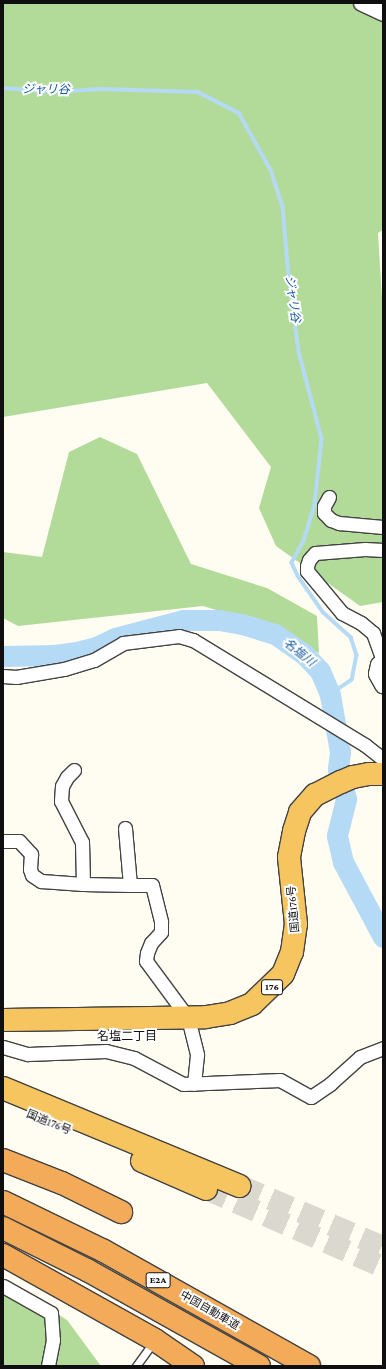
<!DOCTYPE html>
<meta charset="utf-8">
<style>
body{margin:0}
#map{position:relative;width:386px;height:1369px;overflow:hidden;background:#fffdf1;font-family:"Crimson Pro","Noto Sans JP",serif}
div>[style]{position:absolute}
.forest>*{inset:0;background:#b2db99}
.stream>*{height:3.5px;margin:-1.75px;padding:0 1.75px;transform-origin:1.75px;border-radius:1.75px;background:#b5daf6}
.river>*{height:21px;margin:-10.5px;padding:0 10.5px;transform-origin:10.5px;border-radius:10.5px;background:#b5daf6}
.trunk-tunnel>*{height:22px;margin-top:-11px;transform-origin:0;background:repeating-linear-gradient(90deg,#dbd9cf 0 22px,transparent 0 33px)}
.roads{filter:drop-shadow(1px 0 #424242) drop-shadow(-1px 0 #424242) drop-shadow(0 1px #424242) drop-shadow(0 -1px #424242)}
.service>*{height:7px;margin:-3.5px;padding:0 3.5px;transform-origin:3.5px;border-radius:3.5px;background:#fff}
.minor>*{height:13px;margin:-6.5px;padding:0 6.5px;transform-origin:6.5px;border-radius:6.5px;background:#fff}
.tertiary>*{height:16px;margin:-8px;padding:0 8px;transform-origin:8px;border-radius:8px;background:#fff}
.trunk>*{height:22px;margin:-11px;padding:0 11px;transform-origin:11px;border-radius:11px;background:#f6c560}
.motorway>*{height:22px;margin:-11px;padding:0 11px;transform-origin:11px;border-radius:11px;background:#f4ab59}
span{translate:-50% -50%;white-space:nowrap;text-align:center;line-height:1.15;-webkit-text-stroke:4px #fff;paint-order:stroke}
.shield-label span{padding:1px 3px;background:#fff;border:1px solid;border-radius:3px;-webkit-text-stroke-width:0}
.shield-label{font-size:10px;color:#0f0f0f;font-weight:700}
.street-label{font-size:11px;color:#0f0f0f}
.water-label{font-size:12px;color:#175ca2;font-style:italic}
.neighbourhood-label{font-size:12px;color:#0f0f0f}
.frame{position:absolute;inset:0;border:4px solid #0f0f0f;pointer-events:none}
</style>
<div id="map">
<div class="forest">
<div style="clip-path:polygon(3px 3px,383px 3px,383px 230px,378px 233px,383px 315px,383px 602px,360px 606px,276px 546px,259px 508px,271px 467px,207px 383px,3px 417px)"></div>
<div style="clip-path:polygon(100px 437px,137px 454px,191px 564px,267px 588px,317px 616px,319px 653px,263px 624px,203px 606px,18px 626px,3px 618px,3px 552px,42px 557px,69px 452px)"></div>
<div style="clip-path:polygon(3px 1279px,67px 1320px,101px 1366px,3px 1366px)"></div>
</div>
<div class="stream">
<div style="left:3px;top:88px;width:49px;rotate:4.7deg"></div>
<div style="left:52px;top:92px;width:49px;rotate:-3.5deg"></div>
<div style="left:101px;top:89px;width:97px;rotate:1.8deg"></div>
<div style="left:198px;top:92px;width:46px;rotate:27.1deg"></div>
<div style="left:239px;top:113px;width:65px;rotate:60.7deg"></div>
<div style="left:271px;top:170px;width:38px;rotate:72deg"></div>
<div style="left:283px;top:206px;width:60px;rotate:85.2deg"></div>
<div style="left:288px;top:266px;width:87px;rotate:82.7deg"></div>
<div style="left:299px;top:352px;width:90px;rotate:75.2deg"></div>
<div style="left:322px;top:439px;width:66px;rotate:96.1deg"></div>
<div style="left:315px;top:505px;width:38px;rotate:107deg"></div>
<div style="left:304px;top:541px;width:25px;rotate:119deg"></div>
<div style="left:292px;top:563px;width:14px;rotate:65deg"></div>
<div style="left:298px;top:576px;width:44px;rotate:55.2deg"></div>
<div style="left:323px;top:612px;width:38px;rotate:42deg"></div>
<div style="left:351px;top:637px;width:19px;rotate:72deg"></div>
<div style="left:357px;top:655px;width:25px;rotate:101deg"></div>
<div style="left:352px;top:680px;width:27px;rotate:146deg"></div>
</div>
<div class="river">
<div style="left:3px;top:656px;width:52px;rotate:-1.1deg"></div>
<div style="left:55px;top:655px;width:22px;rotate:-8deg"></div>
<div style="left:77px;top:652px;width:20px;rotate:-15deg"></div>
<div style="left:96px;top:647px;width:21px;rotate:-25deg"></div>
<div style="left:115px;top:638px;width:70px;rotate:-14.8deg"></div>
<div style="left:183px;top:620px;width:36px"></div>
<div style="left:219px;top:620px;width:23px;rotate:10deg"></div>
<div style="left:242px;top:624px;width:34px;rotate:17deg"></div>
<div style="left:275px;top:634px;width:37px;rotate:35deg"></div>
<div style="left:305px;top:655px;width:22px;rotate:47deg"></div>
<div style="left:320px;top:671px;width:26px;rotate:67deg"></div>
<div style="left:330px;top:695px;width:58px;rotate:80deg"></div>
<div style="left:340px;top:752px;width:17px;rotate:97deg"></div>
<div style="left:338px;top:769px;width:31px;rotate:75deg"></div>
<div style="left:346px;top:799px;width:38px;rotate:104deg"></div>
<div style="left:337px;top:836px;width:27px;rotate:77deg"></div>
<div style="left:343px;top:862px;width:85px;rotate:61.9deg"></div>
</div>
<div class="trunk-tunnel">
<div style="left:240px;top:1186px;width:155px;rotate:23.1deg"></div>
<div style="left:206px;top:1189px;width:193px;rotate:23.8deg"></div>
</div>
<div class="roads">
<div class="service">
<div style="left:136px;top:1366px;width:31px;rotate:-54deg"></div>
</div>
<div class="minor">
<div style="left:329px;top:497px;width:10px;rotate:119deg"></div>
<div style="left:324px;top:506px;width:7px;rotate:90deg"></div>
<div style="left:324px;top:513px;width:10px;rotate:45deg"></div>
<div style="left:331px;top:520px;width:9px;rotate:21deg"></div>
<div style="left:339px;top:523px;width:44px;rotate:5.2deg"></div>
<div style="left:383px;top:550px;width:18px;rotate:-177deg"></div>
<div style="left:365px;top:549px;width:50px;rotate:175.4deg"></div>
<div style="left:315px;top:553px;width:9px;rotate:131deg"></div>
<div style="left:309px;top:560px;width:6px;rotate:108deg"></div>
<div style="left:307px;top:566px;width:5px;rotate:90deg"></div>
<div style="left:307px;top:571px;width:55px;rotate:50.2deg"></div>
<div style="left:342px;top:613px;width:21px;rotate:28deg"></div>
<div style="left:361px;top:623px;width:16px;rotate:40deg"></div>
<div style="left:373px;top:633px;width:30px;rotate:70deg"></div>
<div style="left:3px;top:676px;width:13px;rotate:4deg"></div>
<div style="left:16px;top:677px;width:49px;rotate:-9.5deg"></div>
<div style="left:64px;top:669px;width:31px;rotate:-17deg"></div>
<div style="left:94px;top:660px;width:34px;rotate:-30deg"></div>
<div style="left:123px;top:643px;width:56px;rotate:-7.1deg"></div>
<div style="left:179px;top:636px;width:15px;rotate:16deg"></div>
<div style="left:193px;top:640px;width:202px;rotate:31.4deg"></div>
<div style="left:365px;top:745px;width:23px;rotate:38deg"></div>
<div style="left:74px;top:770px;width:10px;rotate:135deg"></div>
<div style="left:67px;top:777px;width:10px;rotate:119deg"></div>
<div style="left:62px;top:786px;width:15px;rotate:94deg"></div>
<div style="left:61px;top:801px;width:46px;rotate:62.9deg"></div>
<div style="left:82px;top:842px;width:42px;rotate:88.6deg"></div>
<div style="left:83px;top:884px;width:47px;rotate:1.2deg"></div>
<div style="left:125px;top:828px;width:57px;rotate:85deg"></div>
<div style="left:130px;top:885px;width:22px"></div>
<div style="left:152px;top:885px;width:38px;rotate:76deg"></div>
<div style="left:161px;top:922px;width:10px;rotate:90deg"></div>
<div style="left:161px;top:932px;width:15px;rotate:132deg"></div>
<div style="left:151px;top:943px;width:11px;rotate:112deg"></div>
<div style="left:147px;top:953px;width:8px;rotate:97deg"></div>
<div style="left:146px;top:961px;width:71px;rotate:53.6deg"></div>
<div style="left:188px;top:1018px;width:38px;rotate:76deg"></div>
<div style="left:197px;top:1055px;width:29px;rotate:96deg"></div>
<div style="left:3px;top:841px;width:16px"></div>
<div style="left:19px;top:841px;width:18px;rotate:47deg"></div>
<div style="left:31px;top:854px;width:15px;rotate:94deg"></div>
<div style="left:30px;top:869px;width:6px;rotate:72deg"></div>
<div style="left:32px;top:875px;width:11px;rotate:34deg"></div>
<div style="left:41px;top:881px;width:42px;rotate:4.1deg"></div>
<div style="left:3px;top:1047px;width:26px;rotate:16deg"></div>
<div style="left:28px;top:1054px;width:78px;rotate:-2.2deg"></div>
<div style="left:106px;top:1051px;width:29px;rotate:14deg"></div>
<div style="left:134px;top:1058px;width:55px;rotate:28deg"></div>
<div style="left:183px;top:1084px;width:97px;rotate:-2.4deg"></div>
<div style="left:280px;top:1080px;width:35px;rotate:29deg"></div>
<div style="left:311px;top:1097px;width:23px;rotate:-34deg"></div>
<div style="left:330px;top:1084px;width:40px;rotate:-42deg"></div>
<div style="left:360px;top:1057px;width:25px;rotate:-21deg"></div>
<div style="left:3px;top:1286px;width:55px;rotate:29.4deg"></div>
<div style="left:51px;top:1313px;width:27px;rotate:86deg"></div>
<div style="left:53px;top:1340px;width:26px;rotate:101deg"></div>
</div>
<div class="tertiary">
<div style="left:362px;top:3px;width:23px;rotate:25deg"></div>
<div style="left:383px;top:662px;width:5px;rotate:143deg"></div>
<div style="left:379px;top:665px;width:9px;rotate:103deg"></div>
<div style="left:377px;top:674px;width:13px;rotate:61deg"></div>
</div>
<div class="trunk">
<div style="left:3px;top:1020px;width:203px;rotate:-0.8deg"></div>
<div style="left:206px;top:1017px;width:24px;rotate:-9deg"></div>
<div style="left:230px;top:1013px;width:24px;rotate:-22deg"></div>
<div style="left:252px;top:1004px;width:43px;rotate:-44.1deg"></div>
<div style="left:283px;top:974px;width:24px;rotate:-68deg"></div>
<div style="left:292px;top:952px;width:28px;rotate:-82deg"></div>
<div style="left:296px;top:924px;width:67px;rotate:-96deg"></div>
<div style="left:289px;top:857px;width:26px;rotate:-79deg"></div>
<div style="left:294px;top:831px;width:20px;rotate:-72deg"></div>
<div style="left:300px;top:812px;width:23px;rotate:-49deg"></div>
<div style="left:315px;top:795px;width:29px;rotate:-27deg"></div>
<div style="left:341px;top:782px;width:13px;rotate:-23deg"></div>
<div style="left:353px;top:777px;width:16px;rotate:-11deg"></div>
<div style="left:369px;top:774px;width:14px"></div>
<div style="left:3px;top:1088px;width:256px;rotate:22.5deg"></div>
<div style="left:142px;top:1161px;width:70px;rotate:23.6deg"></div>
</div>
<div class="motorway">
<div style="left:3px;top:1160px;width:63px;rotate:21.3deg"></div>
<div style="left:62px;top:1183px;width:66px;rotate:26.2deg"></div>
<div style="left:3px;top:1202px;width:112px;rotate:25.9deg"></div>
<div style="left:104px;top:1251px;width:235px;rotate:29.3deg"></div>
<div style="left:3px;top:1228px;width:94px;rotate:26.6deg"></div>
<div style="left:87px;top:1270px;width:197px;rotate:29.2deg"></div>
<div style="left:3px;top:1255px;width:174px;rotate:29.2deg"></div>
<div style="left:155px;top:1340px;width:46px;rotate:34.4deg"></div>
</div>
</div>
<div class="shield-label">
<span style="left:272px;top:987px">176</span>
<span style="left:158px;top:1280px">E2A</span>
</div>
<div class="street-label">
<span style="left:293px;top:909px;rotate:-95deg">国道176号</span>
<span style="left:49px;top:1122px;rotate:22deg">国道176号</span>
<span style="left:210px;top:1310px;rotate:30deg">中国自動車道</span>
</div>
<div class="water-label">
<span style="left:46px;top:90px;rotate:1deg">ジャリ谷</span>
<span style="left:292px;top:299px;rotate:82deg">ジャリ谷</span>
<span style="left:299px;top:653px;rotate:39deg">名塩川</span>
</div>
<div class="neighbourhood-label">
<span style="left:127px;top:1037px">名塩二丁目</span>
</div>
<div class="frame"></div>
</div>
